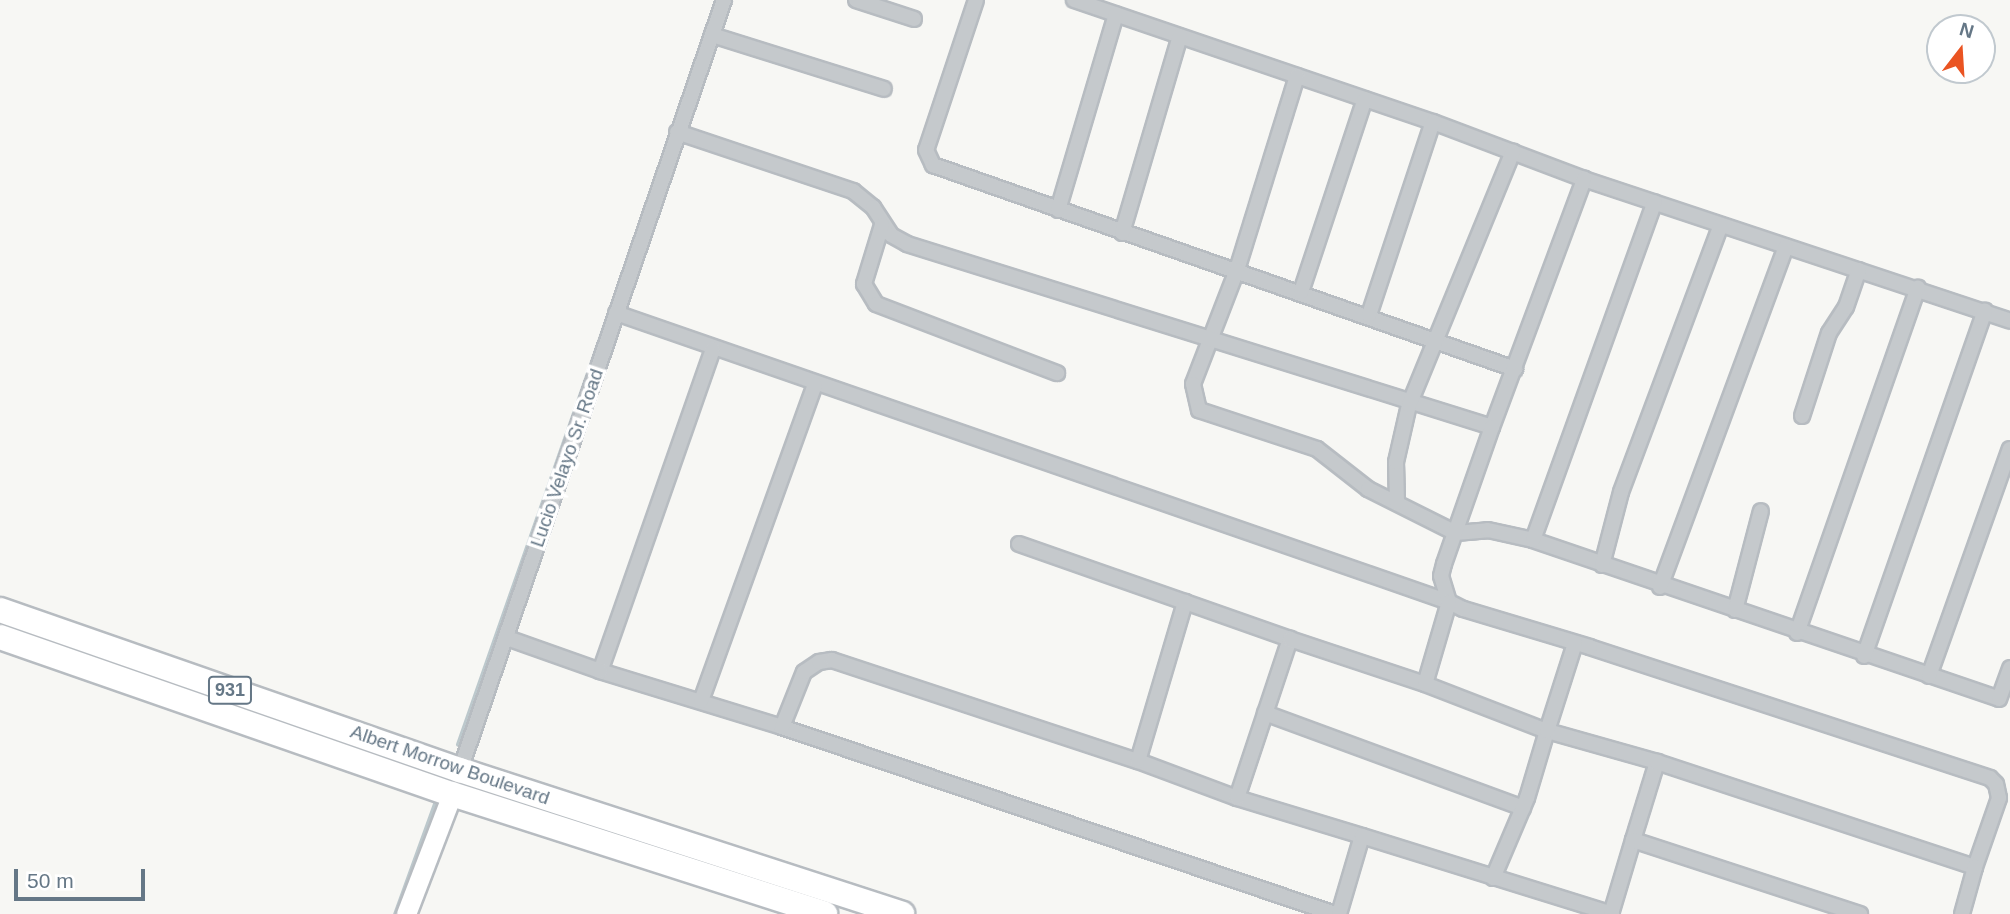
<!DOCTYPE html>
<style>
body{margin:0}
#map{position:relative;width:2010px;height:914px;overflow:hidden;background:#f7f7f4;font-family:Helvetica,sans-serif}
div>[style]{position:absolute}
.stream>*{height:5px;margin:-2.5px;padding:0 2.5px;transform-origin:2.5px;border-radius:2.5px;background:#bcc8cc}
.roads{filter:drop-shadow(2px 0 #b7bcc1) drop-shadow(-2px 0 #b7bcc1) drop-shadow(0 2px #b7bcc1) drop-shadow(0 -2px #b7bcc1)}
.street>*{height:14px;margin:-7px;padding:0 7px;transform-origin:7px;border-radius:7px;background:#c5c9cc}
.secondary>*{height:19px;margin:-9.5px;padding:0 9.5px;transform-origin:9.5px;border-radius:9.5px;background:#fff}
.highway>*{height:24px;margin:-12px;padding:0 12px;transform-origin:12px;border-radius:12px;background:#fff}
span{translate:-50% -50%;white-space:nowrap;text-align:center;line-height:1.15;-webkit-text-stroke:7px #fff;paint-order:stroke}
.shield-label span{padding:2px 5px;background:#fff;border:2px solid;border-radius:5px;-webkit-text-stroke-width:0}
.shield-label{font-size:18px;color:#657786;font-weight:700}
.street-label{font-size:19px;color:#657786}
.north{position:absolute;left:1926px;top:14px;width:70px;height:70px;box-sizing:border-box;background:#fff;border:2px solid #c1c9cf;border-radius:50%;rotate:17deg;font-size:19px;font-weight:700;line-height:28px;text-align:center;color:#657786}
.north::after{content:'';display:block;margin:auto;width:24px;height:32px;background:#ea5422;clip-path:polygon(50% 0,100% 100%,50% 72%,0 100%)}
.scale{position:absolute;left:14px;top:869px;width:131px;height:32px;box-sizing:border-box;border:4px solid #657786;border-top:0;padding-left:9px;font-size:21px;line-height:24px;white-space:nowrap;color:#657786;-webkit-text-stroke:5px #fff;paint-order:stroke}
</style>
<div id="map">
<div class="stream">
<div style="left:458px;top:744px;width:509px;rotate:-70.71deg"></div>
<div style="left:395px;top:914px;width:127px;rotate:-70.1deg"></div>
</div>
<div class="roads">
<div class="street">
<div style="left:856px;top:0;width:61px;rotate:18.1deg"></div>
<div style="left:976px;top:0;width:158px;rotate:108.4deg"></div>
<div style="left:926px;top:150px;width:17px;rotate:65deg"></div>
<div style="left:933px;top:165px;width:617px;rotate:19.32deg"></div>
<div style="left:1074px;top:0;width:379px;rotate:18.8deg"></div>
<div style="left:1433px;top:122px;width:161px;rotate:20.7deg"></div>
<div style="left:1584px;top:179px;width:449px;rotate:18.4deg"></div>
<div style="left:712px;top:35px;width:180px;rotate:17.4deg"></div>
<div style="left:1297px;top:76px;width:203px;rotate:107.2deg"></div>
<div style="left:1237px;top:270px;width:122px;rotate:111.1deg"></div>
<div style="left:1193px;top:384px;width:27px;rotate:77deg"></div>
<div style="left:1199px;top:410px;width:124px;rotate:18.3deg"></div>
<div style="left:1317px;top:449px;width:65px;rotate:38.1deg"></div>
<div style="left:1368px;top:489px;width:98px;rotate:26.6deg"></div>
<div style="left:1456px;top:533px;width:32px;rotate:-5deg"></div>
<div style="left:1488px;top:530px;width:46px;rotate:12.5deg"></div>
<div style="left:1533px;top:540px;width:492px;rotate:18.8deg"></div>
<div style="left:1999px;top:699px;width:33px;rotate:-70deg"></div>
<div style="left:677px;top:132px;width:186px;rotate:18.5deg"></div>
<div style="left:853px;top:191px;width:26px;rotate:39deg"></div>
<div style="left:873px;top:207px;width:33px;rotate:57deg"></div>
<div style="left:891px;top:235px;width:18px;rotate:29deg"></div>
<div style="left:907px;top:244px;width:613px;rotate:17.37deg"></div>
<div style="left:1492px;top:427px;width:265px;rotate:-69.6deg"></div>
<div style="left:1058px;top:210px;width:204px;rotate:-73.5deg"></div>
<div style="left:882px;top:225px;width:62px;rotate:107deg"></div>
<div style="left:864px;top:284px;width:23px;rotate:59deg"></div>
<div style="left:876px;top:304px;width:194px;rotate:20.9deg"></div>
<div style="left:1122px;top:233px;width:205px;rotate:-73.6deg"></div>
<div style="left:1301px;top:292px;width:203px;rotate:-71.7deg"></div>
<div style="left:616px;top:313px;width:882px;rotate:19.13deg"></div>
<div style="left:1369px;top:315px;width:203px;rotate:-71.7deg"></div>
<div style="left:713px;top:349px;width:341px;rotate:109.3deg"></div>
<div style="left:600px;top:671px;width:190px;rotate:17.1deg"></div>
<div style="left:782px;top:727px;width:584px;rotate:18.68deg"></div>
<div style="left:1802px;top:416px;width:87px;rotate:-72deg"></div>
<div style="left:1829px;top:333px;width:31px;rotate:-57deg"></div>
<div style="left:1846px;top:307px;width:39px;rotate:-71deg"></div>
<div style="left:1397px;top:503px;width:41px;rotate:-91.4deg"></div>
<div style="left:1396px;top:462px;width:58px;rotate:-77.2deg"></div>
<div style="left:1409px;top:405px;width:274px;rotate:-67.7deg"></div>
<div style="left:1533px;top:540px;width:359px;rotate:-70.2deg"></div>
<div style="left:1019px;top:544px;width:176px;rotate:19.3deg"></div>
<div style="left:1602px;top:565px;width:75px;rotate:-75.4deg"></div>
<div style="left:1621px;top:492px;width:285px;rotate:-69.5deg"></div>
<div style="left:1660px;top:587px;width:363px;rotate:-69.7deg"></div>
<div style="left:1449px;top:602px;width:27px;rotate:-107deg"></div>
<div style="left:1441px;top:576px;width:12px;rotate:-76deg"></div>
<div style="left:1444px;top:564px;width:145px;rotate:-70.7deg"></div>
<div style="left:1735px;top:610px;width:102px;rotate:-75.3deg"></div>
<div style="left:1797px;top:633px;width:366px;rotate:-70.7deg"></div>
<div style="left:507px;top:638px;width:99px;rotate:19.5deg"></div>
<div style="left:1864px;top:656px;width:366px;rotate:-70.7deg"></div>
<div style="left:1929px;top:676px;width:241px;rotate:-70.4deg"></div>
<div style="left:701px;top:701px;width:336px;rotate:-70.2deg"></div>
<div style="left:1265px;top:713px;width:275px;rotate:20.2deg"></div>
<div style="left:782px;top:727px;width:59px;rotate:-68.2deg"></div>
<div style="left:804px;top:672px;width:18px;rotate:-34deg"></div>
<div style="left:819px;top:662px;width:13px;rotate:-9deg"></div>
<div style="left:832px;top:660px;width:322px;rotate:18.3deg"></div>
<div style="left:458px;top:776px;width:820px;rotate:-71.08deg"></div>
<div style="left:1237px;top:798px;width:106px;rotate:-159.5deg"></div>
<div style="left:1138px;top:761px;width:166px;rotate:-73.5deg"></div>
<div style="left:1185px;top:602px;width:111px;rotate:19.4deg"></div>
<div style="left:1362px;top:836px;width:131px;rotate:-163.1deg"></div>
<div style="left:1237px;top:798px;width:168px;rotate:-71.6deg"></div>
<div style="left:1290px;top:639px;width:142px;rotate:18.4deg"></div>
<div style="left:1633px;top:840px;width:82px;rotate:-72.9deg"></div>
<div style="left:1493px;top:878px;width:87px;rotate:-67deg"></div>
<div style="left:1527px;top:798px;width:70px;rotate:-73.4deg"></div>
<div style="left:1547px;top:731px;width:114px;rotate:15.7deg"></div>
<div style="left:1657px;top:762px;width:335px;rotate:18.3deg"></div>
<div style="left:1975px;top:867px;width:73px;rotate:-70.8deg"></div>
<div style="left:1999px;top:798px;width:14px;rotate:-102deg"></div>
<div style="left:1996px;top:784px;width:8px;rotate:-135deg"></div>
<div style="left:1990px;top:778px;width:421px;rotate:-161.9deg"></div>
<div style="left:1590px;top:647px;width:133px;rotate:-163.3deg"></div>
<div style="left:1463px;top:609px;width:16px;rotate:-153deg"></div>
<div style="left:1449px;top:602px;width:85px;rotate:106.3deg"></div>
<div style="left:1425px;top:684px;width:131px;rotate:21.1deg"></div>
<div style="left:1547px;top:731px;width:92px;rotate:-72.3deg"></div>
<div style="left:1339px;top:914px;width:81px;rotate:-73.6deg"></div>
<div style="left:1362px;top:836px;width:262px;rotate:17.3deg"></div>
<div style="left:1611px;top:914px;width:77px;rotate:-73.4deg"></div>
<div style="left:1633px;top:840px;width:239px;rotate:18.1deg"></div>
<div style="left:1962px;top:914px;width:49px;rotate:-74.5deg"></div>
</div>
<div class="secondary">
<div style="left:406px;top:914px;width:129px;rotate:-69deg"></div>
</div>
<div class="highway">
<div style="left:0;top:610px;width:487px;rotate:19.2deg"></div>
<div style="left:460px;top:770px;width:465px;rotate:18deg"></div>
<div style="left:0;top:637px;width:478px;rotate:19.2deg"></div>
<div style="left:452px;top:794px;width:392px;rotate:17.8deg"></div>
</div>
</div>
<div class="shield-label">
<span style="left:230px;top:690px">931</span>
</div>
<div class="street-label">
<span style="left:567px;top:458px;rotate:-71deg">Lucio Velayo Sr. Road</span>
<span style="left:450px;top:765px;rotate:19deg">Albert Morrow Boulevard</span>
</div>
<div class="north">N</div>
<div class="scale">50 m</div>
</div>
